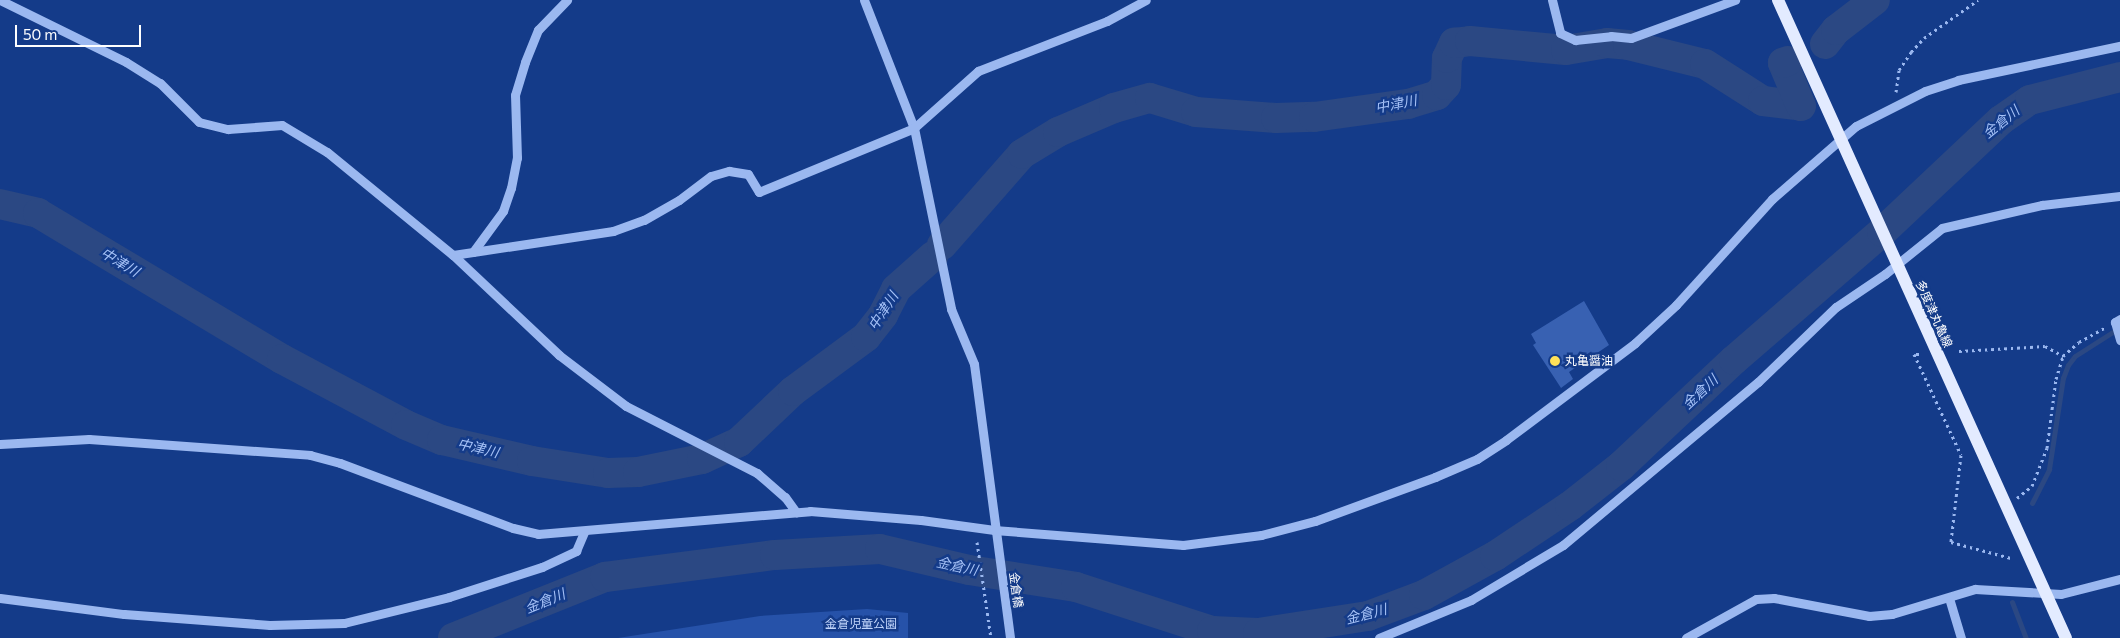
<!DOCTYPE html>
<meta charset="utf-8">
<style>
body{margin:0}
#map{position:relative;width:2120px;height:638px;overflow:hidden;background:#143b89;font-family:Commissioner,"Noto Sans JP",sans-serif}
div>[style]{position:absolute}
.green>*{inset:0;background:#2652a9}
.stream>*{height:5px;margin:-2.5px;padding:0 2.5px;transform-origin:2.5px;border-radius:2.5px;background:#2b4883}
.river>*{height:30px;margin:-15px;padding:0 15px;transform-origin:15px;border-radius:15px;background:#2b4883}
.building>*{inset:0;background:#3861b2}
.path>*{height:3px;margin-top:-1.5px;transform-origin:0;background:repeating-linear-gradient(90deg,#9bb8f0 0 2.5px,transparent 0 6.5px)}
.minor>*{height:9px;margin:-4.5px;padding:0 4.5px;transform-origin:4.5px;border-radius:4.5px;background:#9bb8f0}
.major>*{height:12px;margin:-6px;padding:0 6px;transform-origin:6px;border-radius:6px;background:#e3ebff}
.dots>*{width:14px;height:14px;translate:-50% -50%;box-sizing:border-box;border:2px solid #143b89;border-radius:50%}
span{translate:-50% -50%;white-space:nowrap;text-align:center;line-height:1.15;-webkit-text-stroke:5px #143b89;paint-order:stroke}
.street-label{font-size:12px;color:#fff}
.poi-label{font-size:12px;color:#fff}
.left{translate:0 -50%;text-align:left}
.park-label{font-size:12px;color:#c1d5fb}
.water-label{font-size:14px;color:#a6c2f7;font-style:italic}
.scale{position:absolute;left:15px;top:25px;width:126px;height:22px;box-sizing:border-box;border:2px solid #fff;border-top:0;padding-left:6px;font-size:15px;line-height:18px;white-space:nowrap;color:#fff;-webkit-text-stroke:4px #143b89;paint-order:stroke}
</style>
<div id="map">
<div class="green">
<div style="clip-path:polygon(867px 609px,908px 613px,908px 638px,618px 638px,760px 616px)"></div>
</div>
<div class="stream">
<div style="left:2032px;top:503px;width:38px;rotate:-63deg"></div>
<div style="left:2049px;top:469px;width:92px;rotate:-81.3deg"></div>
<div style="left:2063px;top:378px;width:14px;rotate:-69deg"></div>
<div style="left:2068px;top:365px;width:11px;rotate:-52deg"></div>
<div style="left:2075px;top:356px;width:52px;rotate:-32.5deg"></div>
<div style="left:2012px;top:602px;width:39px;rotate:69deg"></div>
</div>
<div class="river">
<div style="left:1825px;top:44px;width:18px;rotate:-52deg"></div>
<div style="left:1836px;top:30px;width:49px;rotate:-37.6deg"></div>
<div style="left:0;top:204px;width:39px;rotate:13deg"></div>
<div style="left:38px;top:213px;width:284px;rotate:30.9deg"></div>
<div style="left:282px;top:359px;width:140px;rotate:28deg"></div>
<div style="left:406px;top:425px;width:39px;rotate:23deg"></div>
<div style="left:442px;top:440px;width:92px;rotate:13.1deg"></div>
<div style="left:532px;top:461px;width:77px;rotate:9deg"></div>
<div style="left:608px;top:473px;width:30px;rotate:-2deg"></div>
<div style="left:638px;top:472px;width:65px;rotate:-11.5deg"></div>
<div style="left:702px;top:459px;width:41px;rotate:-24.7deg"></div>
<div style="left:739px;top:442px;width:74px;rotate:-43.4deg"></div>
<div style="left:793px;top:391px;width:91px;rotate:-36.5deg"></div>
<div style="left:866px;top:337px;width:28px;rotate:-52deg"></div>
<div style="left:883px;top:315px;width:29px;rotate:-63deg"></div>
<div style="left:896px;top:289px;width:50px;rotate:-41.7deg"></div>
<div style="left:942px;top:245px;width:121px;rotate:-48.7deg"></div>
<div style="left:1022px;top:154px;width:42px;rotate:-31.4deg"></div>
<div style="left:1058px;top:132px;width:61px;rotate:-23.2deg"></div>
<div style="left:1114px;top:108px;width:37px;rotate:-16deg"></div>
<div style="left:1150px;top:98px;width:48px;rotate:16.9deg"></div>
<div style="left:1196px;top:112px;width:80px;rotate:4.3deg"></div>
<div style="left:1276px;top:118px;width:38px;rotate:-2deg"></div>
<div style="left:1314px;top:117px;width:95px;rotate:-7.9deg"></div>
<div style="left:1408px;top:104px;width:30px;rotate:-17deg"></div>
<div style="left:1437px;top:95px;width:13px;rotate:-48deg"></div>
<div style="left:1446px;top:85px;width:27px;rotate:-88deg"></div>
<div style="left:1447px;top:58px;width:17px;rotate:-65deg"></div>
<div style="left:1454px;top:43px;width:16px;rotate:-7deg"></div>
<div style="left:1470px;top:41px;width:96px;rotate:5.4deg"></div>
<div style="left:1566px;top:50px;width:42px;rotate:-9.7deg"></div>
<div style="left:1607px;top:43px;width:21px;rotate:5deg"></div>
<div style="left:1628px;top:45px;width:79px;rotate:13.9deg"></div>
<div style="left:1705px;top:64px;width:69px;rotate:32.5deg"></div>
<div style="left:1763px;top:101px;width:38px;rotate:7deg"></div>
<div style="left:1801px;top:106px;width:47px;rotate:-112.7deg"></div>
<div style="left:1783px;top:63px;width:5px;rotate:-22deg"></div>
<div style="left:453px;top:638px;width:164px;rotate:-21.9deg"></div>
<div style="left:605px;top:577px;width:171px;rotate:-7.4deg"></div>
<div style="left:775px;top:555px;width:105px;rotate:-3.3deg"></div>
<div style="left:880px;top:549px;width:91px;rotate:13.3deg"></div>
<div style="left:969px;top:570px;width:108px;rotate:9deg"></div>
<div style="left:1076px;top:587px;width:143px;rotate:17.9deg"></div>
<div style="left:1212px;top:631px;width:46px;rotate:2.5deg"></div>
<div style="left:1258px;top:633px;width:111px;rotate:-8.8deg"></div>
<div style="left:1368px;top:616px;width:60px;rotate:-20.6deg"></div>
<div style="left:1424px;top:595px;width:81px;rotate:-28.8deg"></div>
<div style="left:1495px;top:556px;width:90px;rotate:-33.7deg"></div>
<div style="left:1570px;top:506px;width:65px;rotate:-38.1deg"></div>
<div style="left:1621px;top:466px;width:155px;rotate:-43.2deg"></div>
<div style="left:1734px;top:360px;width:196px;rotate:-40.9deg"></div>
<div style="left:1882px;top:232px;width:163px;rotate:-43.3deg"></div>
<div style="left:2001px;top:120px;width:35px;rotate:-35deg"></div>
<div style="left:2030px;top:100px;width:93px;rotate:-14.3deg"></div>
</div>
<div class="building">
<div style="clip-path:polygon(1584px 301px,1609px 345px,1569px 372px,1573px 379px,1561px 388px,1533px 345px,1536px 343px,1531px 334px)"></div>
</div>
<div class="path">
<div style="left:1896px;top:92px;width:22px;rotate:-82deg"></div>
<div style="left:1899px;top:70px;width:22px;rotate:-56deg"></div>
<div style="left:1911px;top:52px;width:19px;rotate:-47deg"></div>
<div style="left:1924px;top:38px;width:66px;rotate:-35.1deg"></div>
<div style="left:1959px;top:351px;width:86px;rotate:-3.3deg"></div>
<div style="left:2045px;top:346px;width:21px;rotate:29deg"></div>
<div style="left:1919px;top:354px;width:5px;rotate:180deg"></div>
<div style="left:1914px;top:354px;width:111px;rotate:65deg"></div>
<div style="left:1961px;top:455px;width:88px;rotate:96.6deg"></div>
<div style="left:1951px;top:542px;width:62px;rotate:14.9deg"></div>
<div style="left:2017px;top:498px;width:19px;rotate:-39deg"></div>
<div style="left:2032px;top:486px;width:41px;rotate:-68.5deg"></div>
<div style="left:2047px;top:448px;width:70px;rotate:-82.6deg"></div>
<div style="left:2056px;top:379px;width:24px;rotate:-73deg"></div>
<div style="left:2063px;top:356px;width:21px;rotate:-41deg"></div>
<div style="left:2079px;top:342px;width:29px;rotate:-29deg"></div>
<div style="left:977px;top:542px;width:97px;rotate:81.7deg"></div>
</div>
<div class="minor">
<div style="left:0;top:0;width:140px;rotate:26.2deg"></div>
<div style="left:126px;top:62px;width:40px;rotate:32deg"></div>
<div style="left:160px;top:83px;width:55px;rotate:45deg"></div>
<div style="left:199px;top:122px;width:30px;rotate:14deg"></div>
<div style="left:228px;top:129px;width:54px;rotate:-4.2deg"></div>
<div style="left:282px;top:125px;width:52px;rotate:31deg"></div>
<div style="left:327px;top:152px;width:163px;rotate:39.3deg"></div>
<div style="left:453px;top:255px;width:146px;rotate:43.3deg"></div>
<div style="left:559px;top:355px;width:84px;rotate:37.3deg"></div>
<div style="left:626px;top:406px;width:147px;rotate:27.1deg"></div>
<div style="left:757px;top:473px;width:37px;rotate:41deg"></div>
<div style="left:785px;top:497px;width:19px;rotate:54deg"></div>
<div style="left:864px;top:0;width:137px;rotate:68.7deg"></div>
<div style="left:914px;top:128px;width:185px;rotate:78.4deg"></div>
<div style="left:951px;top:309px;width:60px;rotate:67.3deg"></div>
<div style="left:974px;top:364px;width:276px;rotate:82.5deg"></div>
<div style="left:1552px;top:0;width:34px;rotate:76deg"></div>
<div style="left:1560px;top:33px;width:17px;rotate:25deg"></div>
<div style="left:1575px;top:40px;width:36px;rotate:-6deg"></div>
<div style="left:1611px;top:36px;width:20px;rotate:6deg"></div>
<div style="left:1631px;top:38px;width:111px;rotate:-20.1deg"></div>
<div style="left:473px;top:252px;width:51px;rotate:-53.8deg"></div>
<div style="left:503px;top:211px;width:24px;rotate:-71deg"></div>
<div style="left:511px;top:188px;width:31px;rotate:-79deg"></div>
<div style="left:517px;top:158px;width:63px;rotate:-91.8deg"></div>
<div style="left:515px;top:95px;width:34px;rotate:-73deg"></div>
<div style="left:525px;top:62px;width:35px;rotate:-68deg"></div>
<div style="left:538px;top:30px;width:42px;rotate:-46deg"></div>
<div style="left:453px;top:255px;width:162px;rotate:-8.5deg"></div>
<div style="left:613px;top:231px;width:33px;rotate:-20deg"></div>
<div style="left:644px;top:220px;width:40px;rotate:-29.7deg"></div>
<div style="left:679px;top:200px;width:40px;rotate:-37deg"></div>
<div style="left:711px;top:176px;width:19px;rotate:-16deg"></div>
<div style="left:729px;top:171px;width:19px;rotate:9deg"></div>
<div style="left:748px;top:174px;width:21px;rotate:59deg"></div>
<div style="left:759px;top:192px;width:168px;rotate:-22.4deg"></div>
<div style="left:914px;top:128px;width:86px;rotate:-41.7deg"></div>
<div style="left:978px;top:71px;width:138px;rotate:-21.2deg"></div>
<div style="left:1107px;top:21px;width:44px;rotate:-28.3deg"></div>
<div style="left:2120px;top:319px;width:6px;rotate:149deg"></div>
<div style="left:2115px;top:322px;width:19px;rotate:74deg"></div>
<div style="left:0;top:444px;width:89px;rotate:-3.2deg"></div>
<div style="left:89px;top:439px;width:222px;rotate:4.1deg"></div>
<div style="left:310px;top:455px;width:31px;rotate:15deg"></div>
<div style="left:340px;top:463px;width:185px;rotate:20.6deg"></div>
<div style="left:513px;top:528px;width:26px;rotate:13deg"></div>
<div style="left:538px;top:534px;width:273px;rotate:-4.8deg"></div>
<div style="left:810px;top:511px;width:111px;rotate:4.6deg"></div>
<div style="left:921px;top:520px;width:74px;rotate:7.8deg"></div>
<div style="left:994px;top:530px;width:190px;rotate:4.5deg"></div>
<div style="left:1183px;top:545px;width:79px;rotate:-7.3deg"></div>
<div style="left:1261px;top:535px;width:56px;rotate:-14.5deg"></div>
<div style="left:1315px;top:521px;width:128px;rotate:-20.1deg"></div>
<div style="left:1435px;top:477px;width:46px;rotate:-23.2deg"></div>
<div style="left:1477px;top:459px;width:35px;rotate:-33deg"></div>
<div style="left:1506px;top:440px;width:161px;rotate:-36.9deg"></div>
<div style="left:1635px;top:343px;width:56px;rotate:-42.8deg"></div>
<div style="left:1676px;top:305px;width:143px;rotate:-47.8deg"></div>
<div style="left:1772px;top:199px;width:111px;rotate:-41deg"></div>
<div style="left:1856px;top:126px;width:77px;rotate:-26.9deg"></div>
<div style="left:1925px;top:91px;width:35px;rotate:-18deg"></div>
<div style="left:1958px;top:80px;width:166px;rotate:-11.9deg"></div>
<div style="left:0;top:598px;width:125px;rotate:7.4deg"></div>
<div style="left:124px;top:614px;width:146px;rotate:4.3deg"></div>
<div style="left:270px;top:625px;width:74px;rotate:-1.5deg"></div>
<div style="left:344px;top:623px;width:108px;rotate:-13.9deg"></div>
<div style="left:449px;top:597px;width:98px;rotate:-17.9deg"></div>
<div style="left:542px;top:567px;width:38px;rotate:-25deg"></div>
<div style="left:576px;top:551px;width:21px;rotate:-67deg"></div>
<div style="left:1949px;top:598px;width:42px;rotate:73.3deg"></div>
<div style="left:1379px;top:638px;width:100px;rotate:-22.4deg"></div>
<div style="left:1471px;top:600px;width:107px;rotate:-30.9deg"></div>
<div style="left:1563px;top:545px;width:254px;rotate:-39.9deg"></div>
<div style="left:1758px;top:382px;width:108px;rotate:-43.9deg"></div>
<div style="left:1836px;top:307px;width:59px;rotate:-34deg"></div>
<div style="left:1885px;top:274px;width:73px;rotate:-38.9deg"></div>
<div style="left:1942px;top:228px;width:103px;rotate:-13deg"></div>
<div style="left:2042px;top:205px;width:79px;rotate:-6.6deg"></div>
<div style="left:1686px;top:638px;width:80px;rotate:-29.1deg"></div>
<div style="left:1756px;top:599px;width:18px;rotate:-3deg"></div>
<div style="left:1774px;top:598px;width:97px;rotate:10.7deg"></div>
<div style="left:1869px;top:616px;width:23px;rotate:-5deg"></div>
<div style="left:1892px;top:614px;width:87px;rotate:-16.8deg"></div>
<div style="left:1975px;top:589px;width:86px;rotate:3.3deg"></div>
<div style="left:2061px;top:594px;width:61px;rotate:-14.3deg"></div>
</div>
<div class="major">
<div style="left:1778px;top:0;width:700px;rotate:65.71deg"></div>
</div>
<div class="dots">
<div style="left:1555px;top:361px;background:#ffe159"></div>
</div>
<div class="street-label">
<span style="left:1934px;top:314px;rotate:66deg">多度津丸亀線</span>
<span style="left:1016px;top:590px;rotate:82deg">金倉橋</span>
</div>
<div class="poi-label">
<span class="left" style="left:1565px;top:361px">丸亀醤油</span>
</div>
<div class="park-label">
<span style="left:861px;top:624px">金倉児童公園</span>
</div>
<div class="water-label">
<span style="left:1396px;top:104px;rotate:-11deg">中津川</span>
<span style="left:2001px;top:122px;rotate:-39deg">金倉川</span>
<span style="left:120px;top:262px;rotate:31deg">中津川</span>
<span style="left:883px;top:311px;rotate:-57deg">中津川</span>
<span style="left:1700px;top:392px;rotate:-43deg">金倉川</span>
<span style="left:478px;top:448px;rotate:13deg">中津川</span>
<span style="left:957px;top:566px;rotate:12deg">金倉川</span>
<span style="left:545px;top:601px;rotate:-22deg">金倉川</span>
<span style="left:1366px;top:614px;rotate:-14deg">金倉川</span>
</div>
<div class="scale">50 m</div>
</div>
